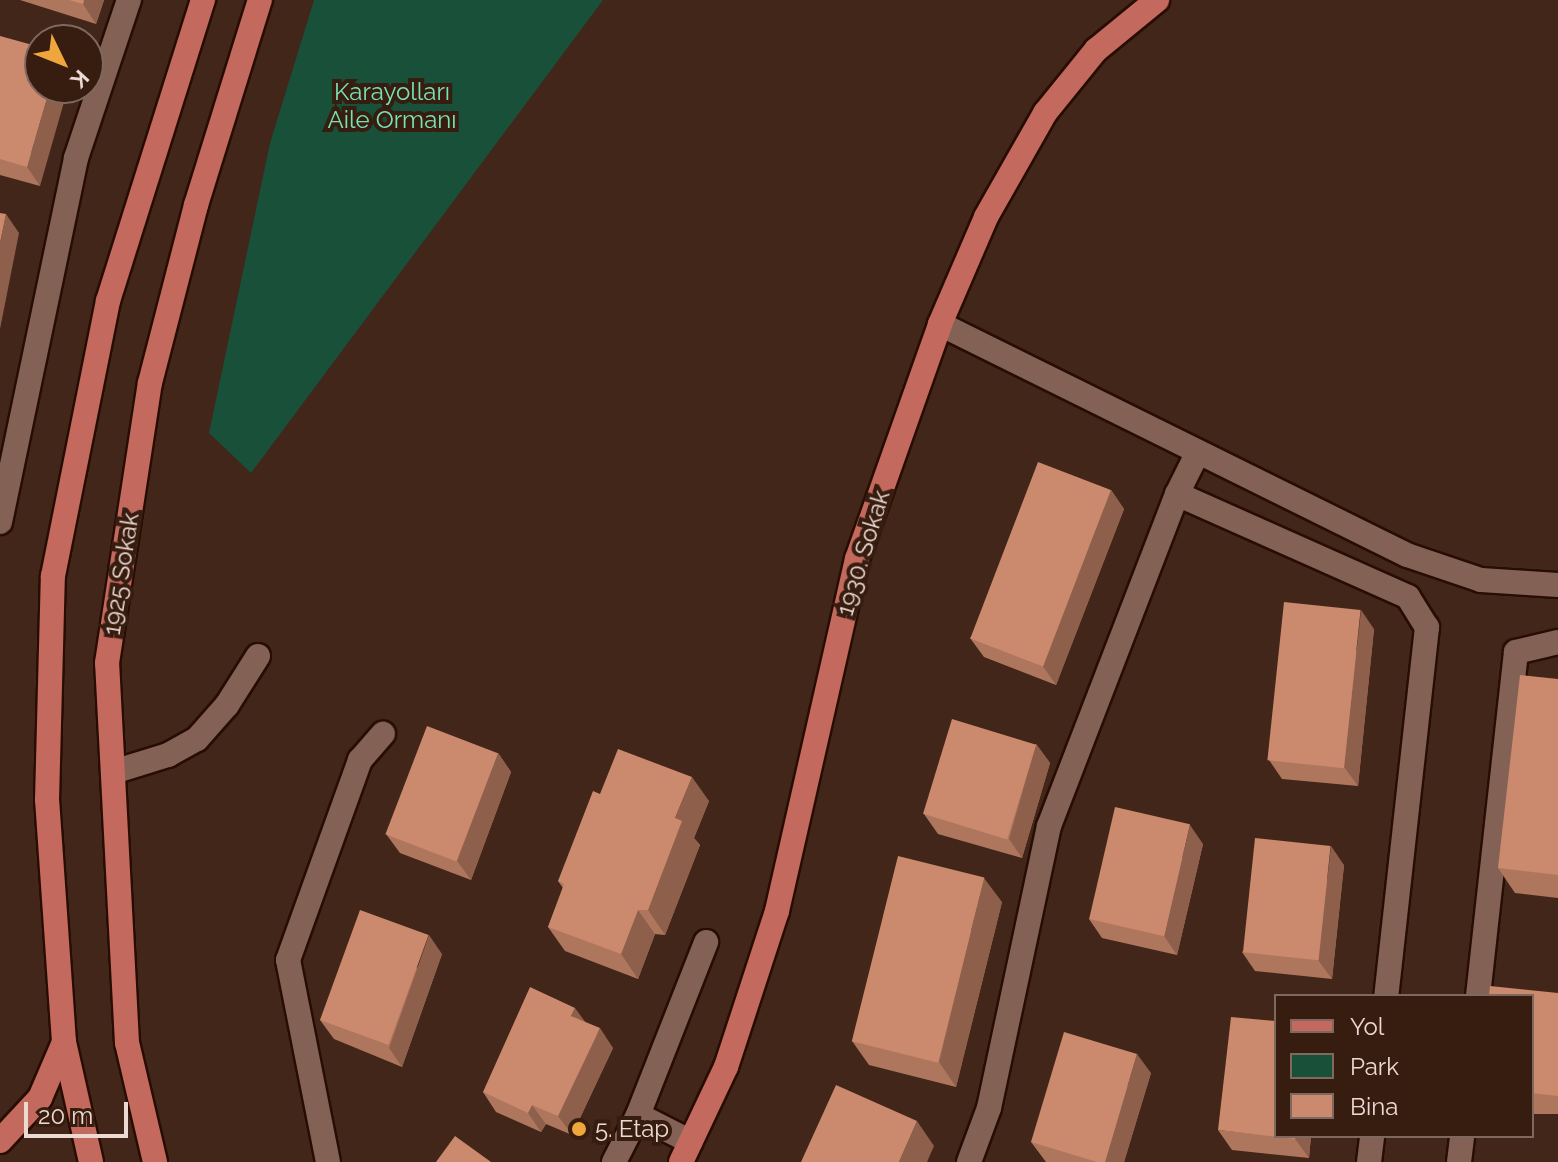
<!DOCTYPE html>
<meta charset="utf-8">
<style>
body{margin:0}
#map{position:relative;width:1558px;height:1162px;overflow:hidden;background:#422619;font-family:Raleway,sans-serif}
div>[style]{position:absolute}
.green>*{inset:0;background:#18503a}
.roads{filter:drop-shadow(2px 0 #270d03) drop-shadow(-2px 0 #270d03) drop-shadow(0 2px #270d03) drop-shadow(0 -2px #270d03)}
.minor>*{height:24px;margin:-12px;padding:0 12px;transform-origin:12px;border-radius:12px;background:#836255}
.major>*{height:24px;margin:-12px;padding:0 12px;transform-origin:12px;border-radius:12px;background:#c4695d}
.wall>*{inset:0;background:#af765e;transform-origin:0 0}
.shaded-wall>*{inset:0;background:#8e604c}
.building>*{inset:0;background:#cb896d;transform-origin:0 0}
.dots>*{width:22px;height:22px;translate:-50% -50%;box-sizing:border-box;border:4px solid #371c10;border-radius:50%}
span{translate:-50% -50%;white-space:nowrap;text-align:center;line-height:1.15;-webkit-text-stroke:8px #371c10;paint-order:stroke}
.park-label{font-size:24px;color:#78e2b4}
.street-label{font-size:24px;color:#ecd9d1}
.poi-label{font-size:24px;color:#ecd9d1}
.left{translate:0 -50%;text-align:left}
.legend{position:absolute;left:1274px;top:994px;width:260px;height:144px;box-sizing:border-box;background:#371c10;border:2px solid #7f685d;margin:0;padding:10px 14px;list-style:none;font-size:24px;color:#ecd9d1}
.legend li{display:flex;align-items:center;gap:16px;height:40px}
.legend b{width:40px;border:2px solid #7f685d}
.north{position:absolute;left:24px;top:24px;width:80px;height:80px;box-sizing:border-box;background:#371c10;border:2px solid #7f685d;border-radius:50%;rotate:133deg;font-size:22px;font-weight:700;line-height:32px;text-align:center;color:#ecd9d1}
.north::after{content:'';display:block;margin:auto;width:28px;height:36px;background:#efa73d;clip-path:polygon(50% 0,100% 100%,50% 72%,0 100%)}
.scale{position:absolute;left:24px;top:1102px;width:104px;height:36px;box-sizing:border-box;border:4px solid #ecd9d1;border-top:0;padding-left:10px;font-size:24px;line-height:28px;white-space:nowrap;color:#ecd9d1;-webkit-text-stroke:6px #371c10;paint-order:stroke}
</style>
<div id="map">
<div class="green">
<div style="clip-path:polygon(314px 0,603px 0,251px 473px,209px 433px,270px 143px)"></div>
</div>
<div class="roads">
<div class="minor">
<div style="left:940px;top:324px;width:521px;rotate:26.32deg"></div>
<div style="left:1407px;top:555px;width:78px;rotate:18.7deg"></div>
<div style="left:1481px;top:580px;width:77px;rotate:3.7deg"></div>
<div style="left:1177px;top:494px;width:47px;rotate:-63.4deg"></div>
<div style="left:0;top:522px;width:372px;rotate:-78.2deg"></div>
<div style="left:76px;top:158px;width:167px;rotate:-71.5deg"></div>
<div style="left:113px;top:772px;width:58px;rotate:-17.2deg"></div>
<div style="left:168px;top:755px;width:33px;rotate:-29deg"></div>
<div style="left:197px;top:739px;width:45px;rotate:-48.6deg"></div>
<div style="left:227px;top:705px;width:58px;rotate:-57.7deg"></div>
<div style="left:1478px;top:996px;width:346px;rotate:-83.7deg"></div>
<div style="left:1516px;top:652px;width:43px;rotate:-13.4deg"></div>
<div style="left:638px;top:1115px;width:59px;rotate:27deg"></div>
<div style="left:328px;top:1162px;width:206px;rotate:-101.2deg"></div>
<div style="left:288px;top:960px;width:213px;rotate:-70.2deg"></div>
<div style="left:360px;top:760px;width:35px;rotate:-49deg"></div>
<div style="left:614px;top:1162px;width:53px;rotate:-62.9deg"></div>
<div style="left:638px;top:1115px;width:186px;rotate:-68.5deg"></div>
<div style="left:969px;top:1162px;width:58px;rotate:-69.7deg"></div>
<div style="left:989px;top:1108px;width:288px;rotate:-78deg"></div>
<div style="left:1049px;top:826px;width:356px;rotate:-68.9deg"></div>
<div style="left:1177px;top:494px;width:253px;rotate:24deg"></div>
<div style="left:1408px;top:597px;width:36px;rotate:58deg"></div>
<div style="left:1427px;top:627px;width:371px;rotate:96.3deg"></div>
<div style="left:1369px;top:1162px;width:26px;rotate:-83deg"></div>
<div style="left:1459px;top:1162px;width:26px;rotate:-83deg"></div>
</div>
<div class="major">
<div style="left:0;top:1141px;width:59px;rotate:-47.1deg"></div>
<div style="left:40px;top:1098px;width:61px;rotate:-66.8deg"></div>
<div style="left:91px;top:1162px;width:123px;rotate:-102.7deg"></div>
<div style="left:64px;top:1042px;width:243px;rotate:-94deg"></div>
<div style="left:47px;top:800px;width:224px;rotate:-88.5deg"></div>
<div style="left:53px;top:576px;width:280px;rotate:-78.7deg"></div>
<div style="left:108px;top:301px;width:316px;rotate:-72.5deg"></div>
<div style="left:155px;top:1162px;width:122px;rotate:-103.2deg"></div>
<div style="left:127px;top:1043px;width:381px;rotate:-93deg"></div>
<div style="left:107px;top:663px;width:283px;rotate:-81.3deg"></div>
<div style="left:150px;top:383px;width:184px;rotate:-75.5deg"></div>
<div style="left:196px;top:205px;width:215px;rotate:-72.7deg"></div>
<div style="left:681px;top:1162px;width:105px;rotate:-64.7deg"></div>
<div style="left:726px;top:1067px;width:164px;rotate:-71.9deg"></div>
<div style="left:777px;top:911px;width:361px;rotate:-77.2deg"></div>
<div style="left:857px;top:559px;width:249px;rotate:-70.5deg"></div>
<div style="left:940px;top:324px;width:116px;rotate:-66.7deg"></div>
<div style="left:986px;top:217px;width:120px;rotate:-60.4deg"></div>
<div style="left:1045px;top:113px;width:81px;rotate:-51deg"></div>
<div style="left:1096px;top:50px;width:79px;rotate:-39.3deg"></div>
</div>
</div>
<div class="wall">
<div style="clip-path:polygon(20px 0,104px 0,96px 24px)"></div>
<div style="clip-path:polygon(0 36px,40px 186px,0 175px)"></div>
<div style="clip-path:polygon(1111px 490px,1124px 509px,1056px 685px,984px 657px,970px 638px)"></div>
<div style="clip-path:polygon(1374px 629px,1358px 786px,1282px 779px,1269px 760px)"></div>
<div style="clip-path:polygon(1558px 679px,1558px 898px,1515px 893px,1498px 868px)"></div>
<div style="clip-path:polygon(1036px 744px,1050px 763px,1022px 858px,938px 834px,924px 814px)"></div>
<div style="clip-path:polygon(498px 753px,511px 772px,471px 880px,400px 853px,386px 834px)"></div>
<div style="clip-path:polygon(709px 801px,694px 838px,700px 845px,665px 935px,655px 934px,638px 979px,565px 951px,548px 927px,563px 888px,558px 881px)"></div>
<div style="clip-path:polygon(1203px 844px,1177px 955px,1102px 938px,1089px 919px)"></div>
<div style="clip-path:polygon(1344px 865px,1332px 979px,1255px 971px,1242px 952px)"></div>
<div style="clip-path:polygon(1002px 902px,956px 1087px,869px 1065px,852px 1041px)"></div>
<div style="clip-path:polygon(442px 954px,402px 1067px,334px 1039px,320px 1020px)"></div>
<div style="left:1558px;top:993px;width:121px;height:26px;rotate:90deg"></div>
<div style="clip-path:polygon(585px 1022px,613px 1048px,572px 1135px,546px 1124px,541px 1132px,496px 1112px,483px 1092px)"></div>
<div style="clip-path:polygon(1151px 1073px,1124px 1162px,1046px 1162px,1031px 1142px)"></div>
<div style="clip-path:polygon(1218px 1130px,1276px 1136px,1311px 1136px,1309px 1158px,1232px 1150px)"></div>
</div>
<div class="shaded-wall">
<div style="clip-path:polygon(84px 0,104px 0,96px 24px,83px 4px)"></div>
<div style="clip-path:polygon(50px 88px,68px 88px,40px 186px,27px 167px)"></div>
<div style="clip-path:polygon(6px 214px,19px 233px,0 329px,0 243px)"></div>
<div style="clip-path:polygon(1111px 490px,1124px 509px,1056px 685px,1042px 665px)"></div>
<div style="clip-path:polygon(1361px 610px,1374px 629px,1358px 786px,1344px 767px)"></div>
<div style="clip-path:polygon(1036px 744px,1050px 763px,1022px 858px,1009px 839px)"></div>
<div style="clip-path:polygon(498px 753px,511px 772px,471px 880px,457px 861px)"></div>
<div style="clip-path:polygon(692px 777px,709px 801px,694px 838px,700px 845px,665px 935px,648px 910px,675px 818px)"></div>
<div style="clip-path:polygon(1190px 825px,1203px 844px,1177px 955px,1164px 936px)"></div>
<div style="clip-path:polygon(1331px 846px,1344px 865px,1332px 979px,1318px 960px)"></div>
<div style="clip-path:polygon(984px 878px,1002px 902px,956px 1087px,939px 1062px)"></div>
<div style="clip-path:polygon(638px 910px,655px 934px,638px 979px,621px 954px)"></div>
<div style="clip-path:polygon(429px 935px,442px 954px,402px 1067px,389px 1048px)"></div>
<div style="clip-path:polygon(575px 1008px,589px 1027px,571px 1016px)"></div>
<div style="clip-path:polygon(600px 1028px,613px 1048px,572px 1135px,558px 1116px)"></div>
<div style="clip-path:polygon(1137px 1054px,1151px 1073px,1124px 1162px,1105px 1162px)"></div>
<div style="clip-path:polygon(532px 1105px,546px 1124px,541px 1132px,528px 1113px)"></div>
<div style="clip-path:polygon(917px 1121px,934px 1146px,927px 1162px,899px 1162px)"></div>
<div style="clip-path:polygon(1296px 1136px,1311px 1136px,1309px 1158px,1295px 1139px)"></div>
</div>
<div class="building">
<div style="clip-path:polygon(69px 0,84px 0,83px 4px)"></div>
<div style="clip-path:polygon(0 36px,40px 47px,40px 88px,50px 88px,27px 167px,0 159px)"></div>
<div style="clip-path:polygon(0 213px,6px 214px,0 243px)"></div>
<div style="left:1038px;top:462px;width:78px;height:189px;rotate:21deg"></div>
<div style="left:1284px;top:602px;width:77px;height:159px;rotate:6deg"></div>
<div style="clip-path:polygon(1520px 675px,1558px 679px,1558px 875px,1498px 868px)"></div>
<div style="left:952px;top:719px;width:88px;height:99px;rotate:17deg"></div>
<div style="left:427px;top:726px;width:76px;height:116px;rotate:21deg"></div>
<div style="clip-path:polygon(618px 749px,692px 777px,675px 818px,682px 821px,648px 910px,638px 910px,621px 954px,548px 927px,564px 884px,558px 881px,593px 791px,600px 794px)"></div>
<div style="left:1115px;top:807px;width:77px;height:115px;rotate:13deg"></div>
<div style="left:1255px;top:838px;width:76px;height:115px;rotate:6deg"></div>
<div style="left:898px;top:856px;width:89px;height:191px;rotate:14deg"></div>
<div style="left:360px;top:910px;width:73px;height:117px;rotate:20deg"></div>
<div style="clip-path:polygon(1490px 986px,1558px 993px,1558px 1096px,1532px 1093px,1532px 996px,1489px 996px)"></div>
<div style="clip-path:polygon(530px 987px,575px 1008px,571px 1016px,600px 1028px,558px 1116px,532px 1105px,528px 1113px,483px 1092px)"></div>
<div style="clip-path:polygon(1231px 1017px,1276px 1021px,1276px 1136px,1296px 1136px,1295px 1139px,1218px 1130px)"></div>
<div style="clip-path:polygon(1064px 1032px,1137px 1054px,1105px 1162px,1097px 1162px,1031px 1142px)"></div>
<div style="clip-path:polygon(836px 1085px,917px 1121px,899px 1162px,801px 1162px)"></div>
<div style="clip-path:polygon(455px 1136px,491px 1162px,436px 1162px)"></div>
</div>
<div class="dots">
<div style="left:579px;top:1129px;background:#efa73d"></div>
</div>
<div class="park-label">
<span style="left:392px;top:106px">Karayolları<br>Aile Ormanı</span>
</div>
<div class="street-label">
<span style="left:863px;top:553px;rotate:-73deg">1930. Sokak</span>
<span style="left:121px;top:574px;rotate:-81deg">1925 Sokak</span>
</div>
<div class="poi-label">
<span class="left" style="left:595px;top:1129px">5. Etap</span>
</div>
<ul class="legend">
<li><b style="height:10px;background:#c4695d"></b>Yol</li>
<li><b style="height:22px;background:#18503a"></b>Park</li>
<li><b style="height:22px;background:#cb896d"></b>Bina</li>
</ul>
<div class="north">K</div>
<div class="scale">20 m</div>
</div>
